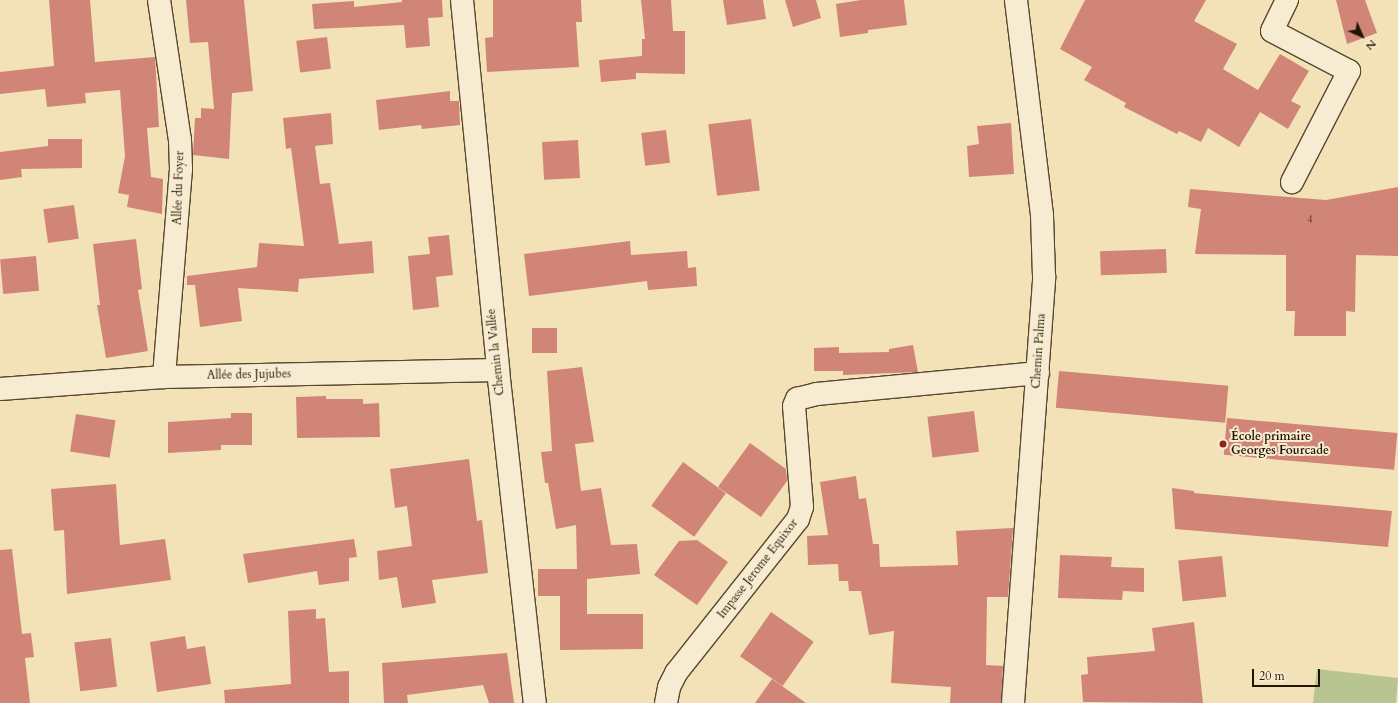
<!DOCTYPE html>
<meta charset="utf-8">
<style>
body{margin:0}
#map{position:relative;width:1398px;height:703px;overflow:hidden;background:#f3e2b8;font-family:Cardo,serif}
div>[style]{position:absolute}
.green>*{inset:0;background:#b8c491}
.building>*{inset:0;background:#d18577;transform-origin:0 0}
.roads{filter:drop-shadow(1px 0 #57472f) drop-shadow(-1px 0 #57472f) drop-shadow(0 1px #57472f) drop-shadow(0 -1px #57472f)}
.minor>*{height:22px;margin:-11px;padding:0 11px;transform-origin:11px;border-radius:11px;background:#f7ecd1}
.dots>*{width:11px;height:11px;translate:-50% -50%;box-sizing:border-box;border:2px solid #f7ecd1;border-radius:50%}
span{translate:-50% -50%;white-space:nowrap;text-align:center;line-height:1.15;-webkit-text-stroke:4px #f7ecd1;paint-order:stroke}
.number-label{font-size:10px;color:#4e301e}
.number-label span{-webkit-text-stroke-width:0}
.street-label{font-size:12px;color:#231301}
.poi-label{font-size:12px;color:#231301;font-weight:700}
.left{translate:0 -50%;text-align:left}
.north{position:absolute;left:1342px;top:16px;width:40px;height:40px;-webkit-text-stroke:3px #f7ecd1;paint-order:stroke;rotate:135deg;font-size:11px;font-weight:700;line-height:16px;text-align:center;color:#231301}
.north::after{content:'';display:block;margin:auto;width:14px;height:18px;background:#231301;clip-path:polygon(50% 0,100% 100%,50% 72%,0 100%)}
.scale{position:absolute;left:1252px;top:669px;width:68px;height:18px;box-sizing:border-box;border:2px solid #231301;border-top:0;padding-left:5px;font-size:12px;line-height:14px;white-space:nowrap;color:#231301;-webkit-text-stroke:3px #f7ecd1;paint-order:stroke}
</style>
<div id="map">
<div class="green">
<div style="clip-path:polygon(1317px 669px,1398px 678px,1396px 703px,1313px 703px)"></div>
</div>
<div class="building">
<div style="clip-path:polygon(49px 0,90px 0,95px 62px,155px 57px,159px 127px,147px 128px,151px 177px,163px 179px,162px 214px,127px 207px,129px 195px,118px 193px,125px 156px,120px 90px,85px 93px,86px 103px,47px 107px,45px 89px,0 94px,0 72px,54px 66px)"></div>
<div style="clip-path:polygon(186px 0,244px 0,253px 91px,232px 93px,229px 159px,193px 155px,195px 118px,201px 118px,201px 108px,214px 109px,208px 42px,190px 43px)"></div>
<div style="clip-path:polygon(402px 0,442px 0,443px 17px,428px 18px,430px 46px,406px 48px,404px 25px,314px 29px,312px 4px,354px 1px,354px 7px,402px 2px)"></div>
<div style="clip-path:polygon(493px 0,581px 0,582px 22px,576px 22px,579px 67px,487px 72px,485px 38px,493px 37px)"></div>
<div style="clip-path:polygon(641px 0,671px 0,673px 31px,685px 31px,685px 74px,636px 73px,636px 79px,601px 82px,599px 60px,642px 56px,642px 39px,645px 39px)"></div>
<div style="clip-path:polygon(723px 0,763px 0,766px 19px,727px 25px)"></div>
<div style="clip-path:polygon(785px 0,816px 0,821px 18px,793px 27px)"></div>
<div style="clip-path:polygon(861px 0,904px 0,907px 25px,868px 30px,868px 33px,840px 37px,836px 4px)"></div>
<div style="clip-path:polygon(1085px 0,1206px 0,1194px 21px,1237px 44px,1223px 69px,1258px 90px,1280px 54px,1309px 71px,1291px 101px,1301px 106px,1288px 129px,1260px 112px,1239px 147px,1208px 128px,1201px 142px,1179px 131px,1177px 134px,1124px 107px,1126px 103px,1084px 80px,1092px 67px,1060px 49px)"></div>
<div style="clip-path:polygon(1336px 0,1365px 0,1377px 33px,1347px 44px)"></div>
<div style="left:327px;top:37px;width:32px;height:31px;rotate:83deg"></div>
<div style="clip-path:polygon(450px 91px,450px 101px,459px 101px,460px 125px,422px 129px,421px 125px,379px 130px,376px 100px)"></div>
<div style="clip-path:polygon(331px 113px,333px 144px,315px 146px,320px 184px,330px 183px,339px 244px,372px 241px,374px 273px,299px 279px,298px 292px,238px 288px,242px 321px,200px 327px,195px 285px,187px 285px,187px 276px,257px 267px,259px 243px,304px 246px,291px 148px,286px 149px,283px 118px)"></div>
<div style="left:751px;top:119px;width:72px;height:43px;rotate:83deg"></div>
<div style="clip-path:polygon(1011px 123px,1014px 174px,969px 177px,967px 146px,979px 144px,977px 126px)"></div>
<div style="left:666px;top:130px;width:33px;height:25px;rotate:83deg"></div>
<div style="clip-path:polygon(48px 139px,82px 139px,82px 168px,21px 169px,22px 177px,0 180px,0 152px,48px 146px)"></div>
<div style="left:578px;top:140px;width:38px;height:36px;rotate:87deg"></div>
<div style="clip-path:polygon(1398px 187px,1398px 256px,1356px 255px,1355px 312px,1346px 311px,1346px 336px,1294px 336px,1295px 311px,1286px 311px,1286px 255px,1195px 254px,1201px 209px,1188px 207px,1190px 189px,1326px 200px)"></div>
<div style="left:74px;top:205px;width:34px;height:31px;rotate:82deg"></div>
<div style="clip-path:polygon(449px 235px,453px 275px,436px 277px,439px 307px,413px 310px,408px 256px,430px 254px,428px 237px)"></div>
<div style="clip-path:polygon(136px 239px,142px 289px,138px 290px,148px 351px,106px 358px,97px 305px,100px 305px,93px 244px)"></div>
<div style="clip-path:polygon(630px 241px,631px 255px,687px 251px,688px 268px,696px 267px,697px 286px,648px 290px,647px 281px,529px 296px,524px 254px)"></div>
<div style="left:1166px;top:249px;width:24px;height:66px;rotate:88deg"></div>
<div style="left:36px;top:256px;width:35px;height:36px;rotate:85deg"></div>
<div style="left:532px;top:328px;width:25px;height:25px"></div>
<div style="clip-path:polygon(913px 345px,918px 372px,843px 375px,843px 371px,814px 371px,814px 348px,839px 347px,839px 353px,889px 352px,889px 349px)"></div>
<div style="clip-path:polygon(582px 367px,594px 442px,575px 444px,581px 491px,601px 488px,611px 545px,637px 544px,640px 574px,587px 579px,587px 614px,643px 614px,643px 649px,560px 650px,560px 596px,538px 596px,538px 569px,577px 569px,576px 525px,556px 529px,548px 483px,545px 483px,541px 452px,552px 451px,547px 371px)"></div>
<div style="left:1059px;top:371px;width:170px;height:37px;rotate:5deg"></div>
<div style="clip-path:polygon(326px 396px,326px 399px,363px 399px,363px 404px,379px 403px,380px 437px,297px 438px,296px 397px)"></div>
<div style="left:974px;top:411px;width:41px;height:47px;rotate:83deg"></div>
<div style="clip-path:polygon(231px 413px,252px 413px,252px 445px,221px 445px,221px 450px,168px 453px,168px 422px,231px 418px)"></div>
<div style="left:76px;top:414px;width:40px;height:38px;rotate:9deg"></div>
<div style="left:1227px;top:418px;width:171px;height:37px;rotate:5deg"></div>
<div style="clip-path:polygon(750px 443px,786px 469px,787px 481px,761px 517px,718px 487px)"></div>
<div style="clip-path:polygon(469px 459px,477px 521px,482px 520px,488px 573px,432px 580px,436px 603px,402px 608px,397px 577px,379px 580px,377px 551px,412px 546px,407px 506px,395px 508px,390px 469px)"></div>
<div style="left:683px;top:462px;width:53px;height:54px;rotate:36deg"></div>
<div style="clip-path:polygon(856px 476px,859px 499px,866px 498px,873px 544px,879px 544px,880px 567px,958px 565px,956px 531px,1013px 528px,1008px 597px,987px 597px,986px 665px,1003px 666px,1001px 703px,950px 703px,951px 687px,891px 683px,894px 631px,869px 635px,861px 591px,849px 591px,848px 581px,839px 581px,838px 564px,808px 565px,807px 536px,828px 535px,820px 482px)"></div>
<div style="clip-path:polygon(116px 484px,120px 545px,165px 539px,171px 580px,67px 594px,64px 530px,54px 531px,51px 489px)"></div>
<div style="clip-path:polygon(1172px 488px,1194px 491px,1194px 493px,1392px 511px,1388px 547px,1175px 529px)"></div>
<div style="clip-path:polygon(354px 539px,357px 557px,349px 558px,349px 581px,319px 585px,317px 571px,248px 583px,243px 554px)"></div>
<div style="clip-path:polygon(697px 540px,728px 562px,697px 605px,654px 575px,679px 541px)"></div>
<div style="clip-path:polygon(12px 549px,22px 634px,31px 633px,34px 657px,25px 658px,30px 703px,0 703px,0 550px)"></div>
<div style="clip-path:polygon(1060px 555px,1112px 557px,1111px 567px,1144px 568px,1144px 592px,1123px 591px,1122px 600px,1058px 598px)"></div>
<div style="left:1222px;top:556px;width:41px;height:44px;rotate:84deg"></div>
<div style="clip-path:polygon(316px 609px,316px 619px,325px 618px,329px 672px,349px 671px,349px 703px,225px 703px,224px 690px,291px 684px,288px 611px)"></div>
<div style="left:771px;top:612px;width:52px;height:54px;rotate:35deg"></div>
<div style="clip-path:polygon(1194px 622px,1203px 703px,1083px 702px,1081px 675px,1088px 674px,1087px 657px,1155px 651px,1152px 628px)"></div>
<div style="clip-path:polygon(185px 636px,187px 649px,205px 646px,211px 684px,157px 692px,150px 642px)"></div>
<div style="left:111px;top:638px;width:49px;height:37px;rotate:83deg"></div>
<div style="clip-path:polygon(507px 653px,514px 703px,489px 703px,483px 685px,407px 695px,408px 703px,384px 703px,382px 663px)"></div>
<div style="clip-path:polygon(772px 679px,806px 703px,755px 703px)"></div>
</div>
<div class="roads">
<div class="minor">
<div style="left:159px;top:0;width:142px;rotate:81.5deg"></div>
<div style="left:180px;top:140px;width:29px;rotate:88deg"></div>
<div style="left:181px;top:169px;width:209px;rotate:94.7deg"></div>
<div style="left:462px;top:0;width:372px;rotate:84.4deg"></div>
<div style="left:498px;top:370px;width:335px;rotate:83.7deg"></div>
<div style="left:1287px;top:0;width:34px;rotate:116deg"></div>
<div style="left:1272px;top:31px;width:87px;rotate:27.5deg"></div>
<div style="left:1349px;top:71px;width:125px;rotate:117.2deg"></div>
<div style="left:0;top:389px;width:164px;rotate:-4.2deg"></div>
<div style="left:164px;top:377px;width:334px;rotate:-1.2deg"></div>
<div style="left:666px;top:703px;width:16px;rotate:-79deg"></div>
<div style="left:669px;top:687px;width:16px;rotate:-63deg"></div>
<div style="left:676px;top:673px;width:196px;rotate:-51.6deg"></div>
<div style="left:798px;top:519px;width:13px;rotate:-72deg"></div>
<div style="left:802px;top:507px;width:101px;rotate:-94.5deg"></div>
<div style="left:794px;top:406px;width:8px;rotate:-67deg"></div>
<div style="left:797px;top:399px;width:21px;rotate:-14deg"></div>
<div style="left:817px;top:394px;width:222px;rotate:-5.4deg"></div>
<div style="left:1013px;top:703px;width:428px;rotate:-85.8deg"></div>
<div style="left:1044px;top:276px;width:61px;rotate:-91.9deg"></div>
<div style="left:1042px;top:215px;width:217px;rotate:-96.9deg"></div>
</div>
</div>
<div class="dots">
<div style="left:1223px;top:444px;background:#8f2418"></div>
</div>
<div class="number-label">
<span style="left:1310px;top:221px">4</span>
</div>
<div class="street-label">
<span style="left:179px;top:188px;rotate:-88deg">Allée du Foyer</span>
<span style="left:1039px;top:351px;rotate:-86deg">Chemin Palma</span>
<span style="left:496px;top:352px;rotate:-96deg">Chemin la Vallée</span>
<span style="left:249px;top:375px;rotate:-1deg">Allée des Jujubes</span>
<span style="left:758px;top:569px;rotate:-52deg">Impasse Jerome Equixor</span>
</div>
<div class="poi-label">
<span class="left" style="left:1231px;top:444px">École primaire<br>Georges Fourcade</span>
</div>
<div class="north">N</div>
<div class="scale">20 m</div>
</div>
